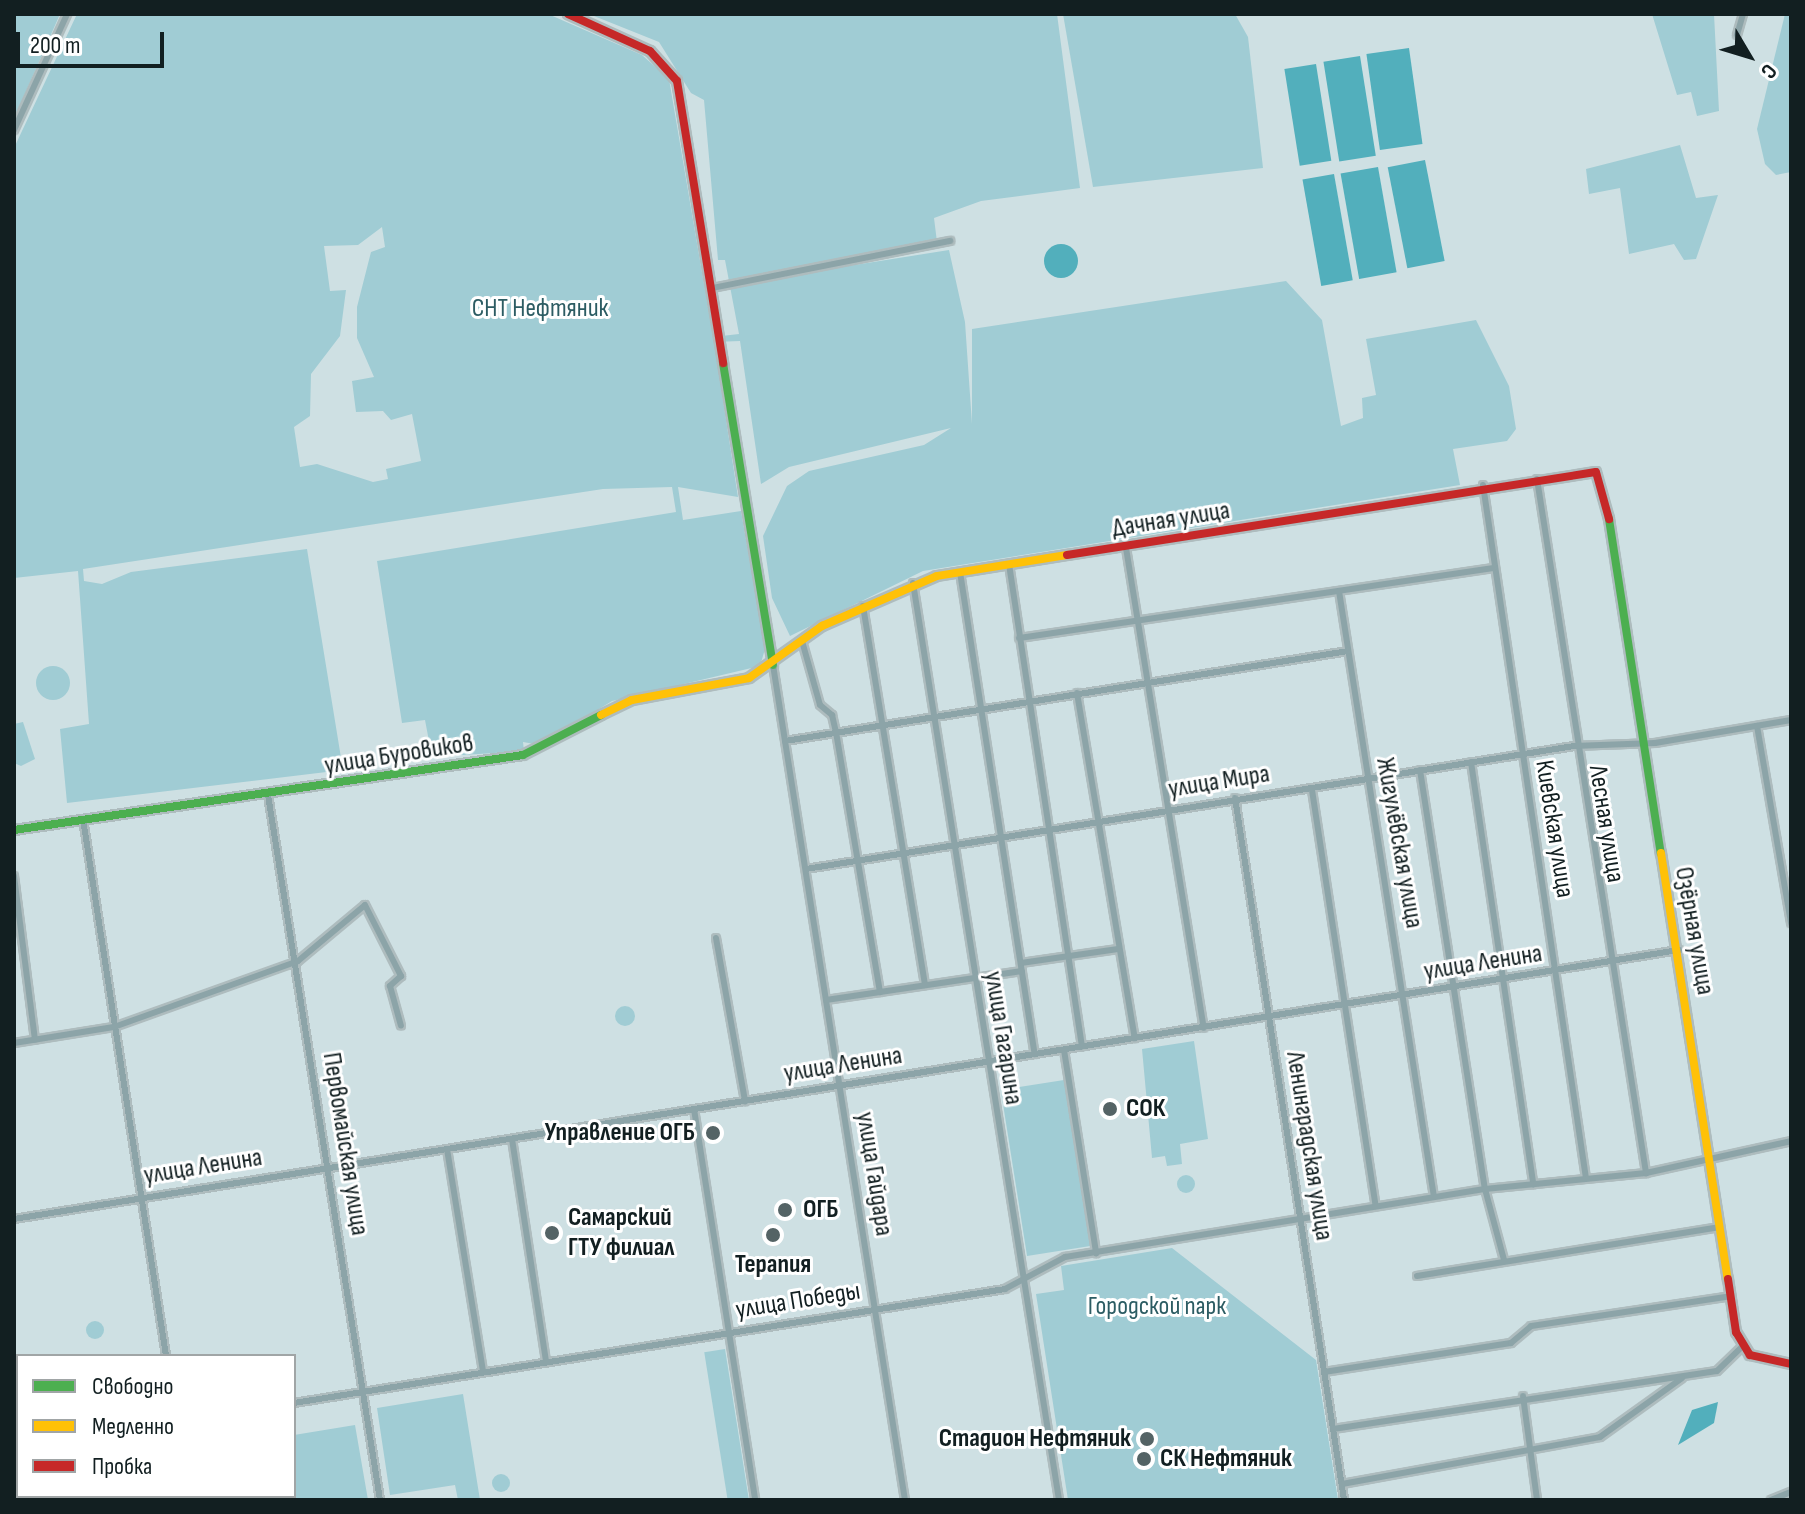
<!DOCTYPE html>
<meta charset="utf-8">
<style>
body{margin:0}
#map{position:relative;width:1805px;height:1514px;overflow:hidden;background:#cee0e3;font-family:"Sofia Sans Condensed",sans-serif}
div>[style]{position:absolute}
.green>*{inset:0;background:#a0ccd4;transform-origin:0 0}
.round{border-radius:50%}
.water>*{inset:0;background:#52afbc;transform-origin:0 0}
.roads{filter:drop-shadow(2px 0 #aebcbe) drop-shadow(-2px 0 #aebcbe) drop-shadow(0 2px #aebcbe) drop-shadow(0 -2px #aebcbe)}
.street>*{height:6px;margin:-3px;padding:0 3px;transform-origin:3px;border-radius:3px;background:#8ca4a8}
.fast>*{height:8px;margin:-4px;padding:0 4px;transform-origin:4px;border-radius:4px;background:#4caf50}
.slow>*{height:8px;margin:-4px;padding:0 4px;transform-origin:4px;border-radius:4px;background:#ffc107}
.jam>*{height:8px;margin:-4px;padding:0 4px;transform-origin:4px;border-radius:4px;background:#c62828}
.dots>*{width:22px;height:22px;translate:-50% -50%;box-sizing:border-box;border:4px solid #fff;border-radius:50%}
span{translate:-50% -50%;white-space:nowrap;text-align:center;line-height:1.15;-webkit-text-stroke:6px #fff;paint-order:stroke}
.park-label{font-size:26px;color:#2c5c63}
.street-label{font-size:26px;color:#121f21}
.poi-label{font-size:26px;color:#121f21;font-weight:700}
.left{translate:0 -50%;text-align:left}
.right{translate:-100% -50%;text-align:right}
.frame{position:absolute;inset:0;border:16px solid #121f21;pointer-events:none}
.legend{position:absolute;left:16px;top:1354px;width:280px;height:144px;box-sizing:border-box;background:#fff;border:2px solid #a0a5a6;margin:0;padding:10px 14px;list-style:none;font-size:24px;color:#121f21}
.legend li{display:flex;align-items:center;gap:16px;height:40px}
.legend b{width:40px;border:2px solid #a0a5a6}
.north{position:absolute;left:1709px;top:16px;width:80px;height:80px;-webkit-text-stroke:6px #fff;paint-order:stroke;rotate:128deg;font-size:22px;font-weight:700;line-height:32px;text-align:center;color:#121f21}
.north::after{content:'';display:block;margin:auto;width:28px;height:36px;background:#121f21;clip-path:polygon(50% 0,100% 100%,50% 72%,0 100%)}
.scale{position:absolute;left:16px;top:32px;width:148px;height:36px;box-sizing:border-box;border:4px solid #121f21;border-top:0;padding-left:10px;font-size:24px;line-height:28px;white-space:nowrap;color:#121f21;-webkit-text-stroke:6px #fff;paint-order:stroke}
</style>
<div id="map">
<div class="green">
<div style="clip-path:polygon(14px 14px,60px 14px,14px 119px)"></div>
<div style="clip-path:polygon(evenodd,77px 14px,548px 14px,642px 55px,669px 79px,713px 337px,739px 334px,725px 260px,718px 260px,704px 100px,691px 93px,659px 42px,589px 14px,1057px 14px,1080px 188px,981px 201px,934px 218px,937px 242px,779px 270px,779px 277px,949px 250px,965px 322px,972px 424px,972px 329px,1286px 281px,1322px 320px,1341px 426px,1363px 418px,1362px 398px,1376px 395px,1366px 339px,1476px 320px,1509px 386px,1516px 429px,1507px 441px,1453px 449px,1460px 485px,923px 571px,790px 636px,772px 598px,763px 536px,787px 486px,809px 471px,924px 445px,951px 428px,789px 467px,761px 484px,740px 341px,714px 342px,738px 497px,678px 487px,683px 520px,741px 511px,765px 649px,760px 666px,612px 701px,540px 745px,523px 742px,524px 751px,432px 757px,425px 720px,402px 723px,377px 561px,676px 512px,672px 487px,603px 489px,83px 569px,84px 581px,102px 584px,131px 572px,307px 549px,343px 770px,67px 803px,60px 729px,89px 724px,78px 571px,14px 578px,14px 148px,77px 14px,382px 227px,385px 247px,371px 252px,357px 307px,357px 338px,374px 377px,352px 381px,356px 412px,383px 411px,391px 420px,412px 414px,421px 461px,386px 469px,388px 479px,373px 482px,317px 464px,300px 467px,294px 427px,310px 416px,311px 374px,340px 336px,346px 290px,330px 291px,324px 246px,358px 245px,382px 227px)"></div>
<div style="clip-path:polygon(1063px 14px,1235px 14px,1248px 37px,1263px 168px,1093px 187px)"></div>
<div style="clip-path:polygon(1652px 14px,1714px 14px,1719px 111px,1697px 116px,1691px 92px,1677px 95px)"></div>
<div style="clip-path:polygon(1785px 14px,1791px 14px,1791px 172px,1776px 175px,1765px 164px,1757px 129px)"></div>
<div style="clip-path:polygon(1680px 145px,1696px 198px,1718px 195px,1696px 259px,1684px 260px,1674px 244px,1629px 254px,1620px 188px,1589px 194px,1586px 169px)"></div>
<div class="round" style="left:36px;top:666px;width:34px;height:34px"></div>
<div style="clip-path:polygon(23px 722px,35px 759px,21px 766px,14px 763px,14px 724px)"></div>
<div class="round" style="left:615px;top:1006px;width:20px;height:20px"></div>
<div style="clip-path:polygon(1194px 1041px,1208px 1139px,1180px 1144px,1182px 1164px,1167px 1166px,1165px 1156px,1152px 1158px,1142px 1049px)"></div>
<div style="left:1064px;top:1080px;width:168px;height:64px;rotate:81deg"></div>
<div class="round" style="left:1177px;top:1175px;width:18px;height:18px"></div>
<div style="clip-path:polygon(1172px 1248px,1316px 1360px,1338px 1500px,1068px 1500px,1036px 1294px,1064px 1290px,1061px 1266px)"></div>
<div class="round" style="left:86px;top:1321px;width:18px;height:18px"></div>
<div style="left:725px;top:1349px;width:153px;height:21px;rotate:81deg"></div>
<div style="clip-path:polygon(463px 1394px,480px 1500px,458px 1500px,455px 1485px,390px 1495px,377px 1408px)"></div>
<div style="clip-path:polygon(355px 1425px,368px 1500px,224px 1500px,294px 1496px,294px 1435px)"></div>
<div class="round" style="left:492px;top:1474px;width:18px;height:18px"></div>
</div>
<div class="water">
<div style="left:1409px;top:48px;width:97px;height:43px;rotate:82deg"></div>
<div style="left:1360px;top:56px;width:101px;height:37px;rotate:81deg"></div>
<div style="left:1316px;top:64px;width:98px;height:32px;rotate:81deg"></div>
<div style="left:1425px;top:160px;width:103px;height:38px;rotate:79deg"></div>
<div style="left:1378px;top:167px;width:107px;height:38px;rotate:80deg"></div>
<div style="left:1334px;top:174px;width:108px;height:32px;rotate:80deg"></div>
<div class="round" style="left:1044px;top:244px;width:34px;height:34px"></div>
<div style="clip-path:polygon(1718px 1402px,1714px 1423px,1678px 1445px,1692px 1410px)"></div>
</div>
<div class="roads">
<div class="street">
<div style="left:1737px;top:35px;width:22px;rotate:-74deg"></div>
<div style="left:14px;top:130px;width:128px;rotate:-65.4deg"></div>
<div style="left:712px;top:288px;width:243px;rotate:-11.2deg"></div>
<div style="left:1537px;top:479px;width:703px;rotate:81.07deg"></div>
<div style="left:1483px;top:485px;width:701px;rotate:81.55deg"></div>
<div style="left:1126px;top:548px;width:486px;rotate:80.8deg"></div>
<div style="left:1009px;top:564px;width:488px;rotate:81.4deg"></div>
<div style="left:960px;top:572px;width:488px;rotate:81.2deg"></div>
<div style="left:913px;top:583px;width:929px;rotate:80.95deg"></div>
<div style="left:1339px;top:591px;width:613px;rotate:81.09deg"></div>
<div style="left:863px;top:606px;width:384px;rotate:80.7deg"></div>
<div style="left:1019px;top:638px;width:480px;rotate:-8.4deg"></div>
<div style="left:802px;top:641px;width:66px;rotate:74.3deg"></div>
<div style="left:820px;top:705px;width:16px;rotate:40deg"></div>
<div style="left:832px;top:715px;width:17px;rotate:77deg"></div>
<div style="left:836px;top:732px;width:264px;rotate:80.4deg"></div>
<div style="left:773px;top:665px;width:845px;rotate:81.02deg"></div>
<div style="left:1077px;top:693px;width:350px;rotate:80.5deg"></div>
<div style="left:1757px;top:726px;width:200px;rotate:80.2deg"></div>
<div style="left:785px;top:741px;width:570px;rotate:-9.08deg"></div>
<div style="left:1471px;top:762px;width:427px;rotate:81.6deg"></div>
<div style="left:1420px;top:770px;width:424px;rotate:81.2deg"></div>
<div style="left:1485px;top:1189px;width:73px;rotate:75deg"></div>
<div style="left:1312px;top:790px;width:421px;rotate:81.3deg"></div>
<div style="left:268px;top:795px;width:714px;rotate:80.97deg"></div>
<div style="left:1235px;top:798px;width:710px;rotate:81.17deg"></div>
<div style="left:83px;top:819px;width:543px;rotate:81.21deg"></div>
<div style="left:806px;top:869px;width:778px;rotate:-9.1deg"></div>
<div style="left:1574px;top:746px;width:81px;rotate:-2.1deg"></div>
<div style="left:1655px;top:743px;width:138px;rotate:-9.6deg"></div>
<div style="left:14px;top:876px;width:165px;rotate:82.7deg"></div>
<div style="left:716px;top:938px;width:166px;rotate:79.9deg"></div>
<div style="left:1021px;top:963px;width:98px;rotate:-8.2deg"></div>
<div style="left:826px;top:1000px;width:198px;rotate:-8.4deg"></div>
<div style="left:14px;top:1043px;width:101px;rotate:-9.1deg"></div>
<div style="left:114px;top:1027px;width:195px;rotate:-19.7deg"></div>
<div style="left:298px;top:961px;width:87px;rotate:-39.9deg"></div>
<div style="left:365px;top:905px;width:80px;rotate:63.1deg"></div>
<div style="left:401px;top:976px;width:15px;rotate:138deg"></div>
<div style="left:390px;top:986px;width:41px;rotate:74.6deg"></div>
<div style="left:1064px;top:1050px;width:206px;rotate:81deg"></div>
<div style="left:694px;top:1109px;width:396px;rotate:81.1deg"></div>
<div style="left:512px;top:1139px;width:226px;rotate:81.3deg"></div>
<div style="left:447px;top:1149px;width:226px;rotate:80.8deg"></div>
<div style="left:14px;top:1219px;width:1687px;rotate:-9.18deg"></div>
<div style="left:1417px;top:1276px;width:307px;rotate:-9.2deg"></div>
<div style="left:1324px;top:1372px;width:189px;rotate:-8.8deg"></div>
<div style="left:1511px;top:1343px;width:26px;rotate:-40deg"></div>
<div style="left:1531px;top:1326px;width:202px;rotate:-8.5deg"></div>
<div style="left:1523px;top:1396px;width:105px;rotate:82.3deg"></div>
<div style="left:294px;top:1403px;width:720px;rotate:-9.11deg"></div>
<div style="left:1005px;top:1289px;width:68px;rotate:-28.1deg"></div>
<div style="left:1065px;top:1257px;width:425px;rotate:-9.2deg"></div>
<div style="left:1485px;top:1189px;width:162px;rotate:-5.7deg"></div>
<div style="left:1646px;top:1173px;width:148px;rotate:-12.4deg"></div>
<div style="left:1333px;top:1429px;width:388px;rotate:-8.6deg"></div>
<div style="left:1717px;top:1371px;width:35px;rotate:-44deg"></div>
<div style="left:14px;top:1447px;width:4px;rotate:-14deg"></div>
<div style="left:1342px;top:1484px;width:262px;rotate:-10.3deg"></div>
<div style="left:1600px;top:1437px;width:101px;rotate:-35.7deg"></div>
<div style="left:1771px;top:1500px;width:22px;rotate:-22deg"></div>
</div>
<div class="fast">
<div style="left:723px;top:363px;width:306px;rotate:80.6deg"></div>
<div style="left:1609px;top:519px;width:338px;rotate:81.2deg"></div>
<div style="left:14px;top:830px;width:514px;rotate:-8.38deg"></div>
<div style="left:523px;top:755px;width:88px;rotate:-27.1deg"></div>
</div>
<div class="slow">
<div style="left:601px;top:715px;width:34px;rotate:-26deg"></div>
<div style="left:632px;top:700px;width:119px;rotate:-10.6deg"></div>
<div style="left:749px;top:678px;width:90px;rotate:-35.5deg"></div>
<div style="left:822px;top:626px;width:125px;rotate:-23.5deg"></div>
<div style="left:937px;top:576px;width:132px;rotate:-9.2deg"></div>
<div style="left:1661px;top:853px;width:431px;rotate:81.1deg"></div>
</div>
<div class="jam">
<div style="left:568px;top:14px;width:90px;rotate:24.3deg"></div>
<div style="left:650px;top:51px;width:40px;rotate:48deg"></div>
<div style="left:677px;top:81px;width:286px;rotate:80.7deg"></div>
<div style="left:1067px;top:555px;width:535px;rotate:-8.92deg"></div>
<div style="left:1596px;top:472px;width:49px;rotate:74.5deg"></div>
<div style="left:1728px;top:1279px;width:54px;rotate:81.4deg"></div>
<div style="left:1736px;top:1332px;width:27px;rotate:59deg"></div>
<div style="left:1750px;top:1355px;width:42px;rotate:12.4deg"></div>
</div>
</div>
<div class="dots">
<div style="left:1110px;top:1109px;background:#546365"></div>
<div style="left:713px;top:1133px;background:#546365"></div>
<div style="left:785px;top:1210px;background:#546365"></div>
<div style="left:552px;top:1233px;background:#546365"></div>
<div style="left:773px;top:1235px;background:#546365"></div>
<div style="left:1147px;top:1439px;background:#546365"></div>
<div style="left:1144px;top:1459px;background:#546365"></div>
</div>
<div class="park-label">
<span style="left:540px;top:309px">СНТ Нефтяник</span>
<span style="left:1157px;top:1307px">Городской парк</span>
</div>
<div class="street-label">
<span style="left:1171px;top:520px;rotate:-9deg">Дачная улица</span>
<span style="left:399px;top:755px;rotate:-9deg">улица Буровиков</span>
<span style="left:1219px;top:782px;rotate:-9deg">улица Мира</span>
<span style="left:1606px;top:824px;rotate:81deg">Лесная улица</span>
<span style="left:1554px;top:829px;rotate:81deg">Киевская улица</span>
<span style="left:1399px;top:843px;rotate:80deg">Жигулёвская улица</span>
<span style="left:1694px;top:931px;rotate:80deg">Озёрная улица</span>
<span style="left:1483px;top:963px;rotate:-9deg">улица Ленина</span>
<span style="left:1003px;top:1038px;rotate:81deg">улица Гагарина</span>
<span style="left:843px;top:1065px;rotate:-9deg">улица Ленина</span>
<span style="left:345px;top:1144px;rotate:81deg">Первомайская улица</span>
<span style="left:1309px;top:1146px;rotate:81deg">Ленинградская улица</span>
<span style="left:203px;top:1167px;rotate:-9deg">улица Ленина</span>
<span style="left:874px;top:1174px;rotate:81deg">улица Гайдара</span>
<span style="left:798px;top:1301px;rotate:-9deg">улица Победы</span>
</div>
<div class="poi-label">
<span class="left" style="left:1126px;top:1109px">СОК</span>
<span class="right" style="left:695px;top:1133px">Управление ОГБ</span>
<span class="left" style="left:803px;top:1210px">ОГБ</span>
<span class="left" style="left:568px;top:1233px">Самарский<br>ГТУ филиал</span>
<span style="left:773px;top:1265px">Терапия</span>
<span class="right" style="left:1131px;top:1439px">Стадион Нефтяник</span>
<span class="left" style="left:1160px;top:1459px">СК Нефтяник</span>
</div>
<div class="frame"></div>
<ul class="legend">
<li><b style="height:10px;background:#4caf50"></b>Свободно</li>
<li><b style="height:10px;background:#ffc107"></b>Медленно</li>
<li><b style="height:10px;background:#c62828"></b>Пробка</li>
</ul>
<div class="north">С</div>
<div class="scale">200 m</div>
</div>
